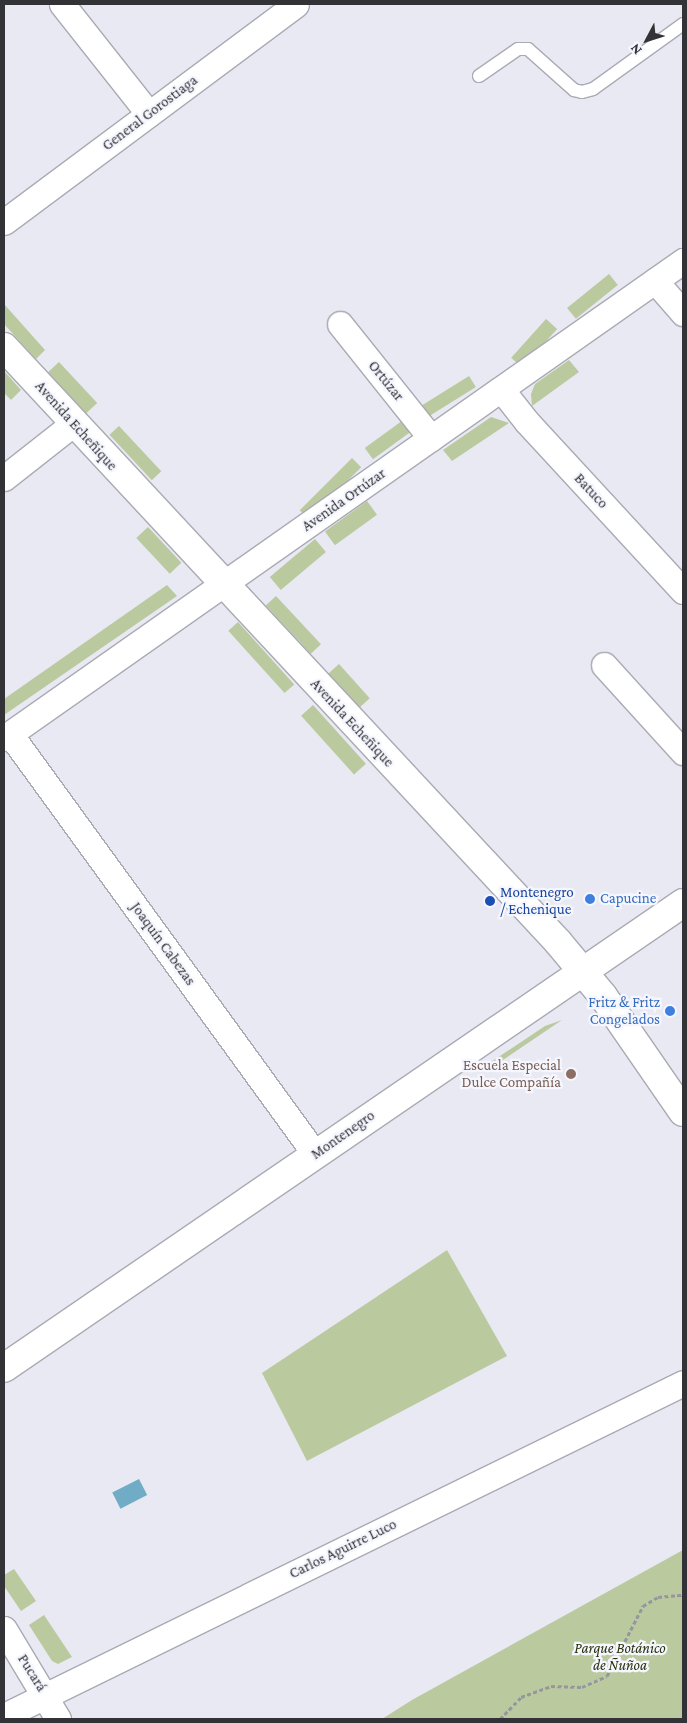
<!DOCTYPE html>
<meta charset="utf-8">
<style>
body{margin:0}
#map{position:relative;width:687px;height:1723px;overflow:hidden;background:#e8e9f3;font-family:"Crimson Pro",serif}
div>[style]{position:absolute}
.green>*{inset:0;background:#bbc99f;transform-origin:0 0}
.water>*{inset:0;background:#70acc5;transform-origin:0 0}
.path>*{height:3px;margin-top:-1.5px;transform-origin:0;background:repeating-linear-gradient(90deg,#96969d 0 4px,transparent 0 6.5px)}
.roads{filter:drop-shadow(1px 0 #a9aab4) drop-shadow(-1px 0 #a9aab4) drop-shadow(0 1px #a9aab4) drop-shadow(0 -1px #a9aab4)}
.lane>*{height:12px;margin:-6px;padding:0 6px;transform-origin:6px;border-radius:6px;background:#fff}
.street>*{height:25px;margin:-12.5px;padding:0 12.5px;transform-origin:12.5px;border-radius:12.5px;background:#fff}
.secondary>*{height:28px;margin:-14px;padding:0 14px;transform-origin:14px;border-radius:14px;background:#fff}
.dots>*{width:14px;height:14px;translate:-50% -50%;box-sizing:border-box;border:2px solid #f5f6fe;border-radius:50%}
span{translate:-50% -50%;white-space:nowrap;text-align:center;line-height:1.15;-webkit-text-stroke:4.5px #f5f6fe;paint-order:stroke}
.street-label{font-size:15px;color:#333337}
.transit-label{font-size:15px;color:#164399}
.left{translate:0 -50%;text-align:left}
.shop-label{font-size:15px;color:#366cbe}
.right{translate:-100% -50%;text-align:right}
.education-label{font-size:15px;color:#785e54}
.park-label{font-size:15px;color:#27310a;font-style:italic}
.frame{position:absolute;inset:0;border:5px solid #333337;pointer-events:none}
.north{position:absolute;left:622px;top:15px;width:50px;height:50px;-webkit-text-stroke:4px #f5f6fe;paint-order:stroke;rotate:230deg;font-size:14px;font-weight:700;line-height:20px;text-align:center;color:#333337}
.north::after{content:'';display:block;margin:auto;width:18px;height:22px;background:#333337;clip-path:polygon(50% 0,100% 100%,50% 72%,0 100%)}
</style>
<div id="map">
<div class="green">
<div style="left:609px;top:274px;width:14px;height:54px;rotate:51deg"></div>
<div style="clip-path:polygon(4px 304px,45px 350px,36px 359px,4px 324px)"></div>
<div style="left:546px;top:319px;width:15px;height:52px;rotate:42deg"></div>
<div style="clip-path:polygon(569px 360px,579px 372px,532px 406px,531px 394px,535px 384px)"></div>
<div style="left:59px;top:362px;width:56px;height:15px;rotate:47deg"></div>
<div style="clip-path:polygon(4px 371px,21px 390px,11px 400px,4px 393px)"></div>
<div style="left:469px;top:376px;width:13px;height:61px;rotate:58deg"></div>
<div style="clip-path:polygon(491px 417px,509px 423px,452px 461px,443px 450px)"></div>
<div style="left:406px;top:418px;width:14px;height:51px;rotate:54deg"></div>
<div style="left:119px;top:426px;width:62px;height:13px;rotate:47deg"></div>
<div style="left:352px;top:458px;width:13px;height:74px;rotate:45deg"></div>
<div style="left:367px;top:501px;width:17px;height:52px;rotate:54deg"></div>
<div style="left:148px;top:527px;width:49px;height:16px;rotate:47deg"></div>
<div style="left:315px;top:539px;width:17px;height:59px;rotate:50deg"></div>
<div style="clip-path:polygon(167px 585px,177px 596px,4px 715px,4px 699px)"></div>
<div style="left:276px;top:596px;width:66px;height:14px;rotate:47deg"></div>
<div style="left:238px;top:622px;width:84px;height:13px;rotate:48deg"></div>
<div style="left:339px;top:664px;width:46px;height:16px;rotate:48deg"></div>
<div style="left:313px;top:705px;width:79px;height:16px;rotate:48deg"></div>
<div style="clip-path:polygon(562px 1020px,494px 1066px,491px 1062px,545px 1026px)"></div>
<div style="clip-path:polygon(447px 1250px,507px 1356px,307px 1461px,262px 1373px)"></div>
<div style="clip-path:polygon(683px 1550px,683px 1719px,382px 1719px,412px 1700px)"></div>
<div style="clip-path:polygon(14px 1569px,36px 1601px,21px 1611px,4px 1586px,4px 1575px)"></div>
<div style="clip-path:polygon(44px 1615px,72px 1657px,58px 1664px,52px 1661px,29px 1625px)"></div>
</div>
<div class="water">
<div style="left:139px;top:1479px;width:18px;height:30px;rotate:63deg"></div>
</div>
<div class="path">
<div style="left:500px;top:1719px;width:30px;rotate:-46deg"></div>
<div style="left:521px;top:1697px;width:32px;rotate:-20deg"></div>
<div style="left:551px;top:1686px;width:31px;rotate:2deg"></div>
<div style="left:582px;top:1687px;width:27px;rotate:-24deg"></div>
<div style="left:607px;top:1676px;width:79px;rotate:-62.8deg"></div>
<div style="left:643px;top:1606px;width:17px;rotate:-31deg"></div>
<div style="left:658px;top:1597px;width:25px;rotate:-5deg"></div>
</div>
<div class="roads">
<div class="lane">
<div style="left:479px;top:76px;width:47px;rotate:-34.7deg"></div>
<div style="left:518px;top:49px;width:10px"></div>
<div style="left:528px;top:49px;width:62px;rotate:41.7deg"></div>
<div style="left:574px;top:90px;width:8px;rotate:14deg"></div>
<div style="left:582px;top:92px;width:11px;rotate:-15deg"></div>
<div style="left:593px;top:89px;width:111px;rotate:-35.8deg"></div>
</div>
<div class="street">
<div style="left:62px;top:4px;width:140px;rotate:51.7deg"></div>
<div style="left:4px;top:222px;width:364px;rotate:-36.7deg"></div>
<div style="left:655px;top:281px;width:43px;rotate:48.8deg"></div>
<div style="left:340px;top:324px;width:146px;rotate:51.4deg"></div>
<div style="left:501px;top:389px;width:42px;rotate:51.8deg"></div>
<div style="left:527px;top:422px;width:230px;rotate:47.3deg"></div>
<div style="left:4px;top:478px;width:89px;rotate:-38.2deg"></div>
<div style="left:604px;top:665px;width:118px;rotate:47.8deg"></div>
<div style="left:10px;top:734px;width:519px;rotate:54.01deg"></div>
<div style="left:4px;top:738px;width:830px;rotate:-35.09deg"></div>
<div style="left:4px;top:1629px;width:105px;rotate:59deg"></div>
<div style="left:4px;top:1716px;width:756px;rotate:-26.12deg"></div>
</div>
<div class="secondary">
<div style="left:4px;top:347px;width:813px;rotate:47.04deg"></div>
<div style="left:558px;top:942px;width:70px;rotate:50.2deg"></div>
<div style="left:603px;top:996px;width:141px;rotate:55.4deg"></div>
<div style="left:4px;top:1368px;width:823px;rotate:-34.4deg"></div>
</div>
</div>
<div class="dots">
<div style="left:590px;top:899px;background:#3f7fe0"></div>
<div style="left:490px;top:901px;background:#1a4fb4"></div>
<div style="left:670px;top:1011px;background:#3f7fe0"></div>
<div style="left:571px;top:1074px;background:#8d6e63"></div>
</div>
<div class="street-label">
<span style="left:150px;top:113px;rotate:-37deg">General Gorostiaga</span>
<span style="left:386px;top:381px;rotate:51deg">Ortúzar</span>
<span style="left:76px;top:426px;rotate:48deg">Avenida Echeñique</span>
<span style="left:591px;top:491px;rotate:47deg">Batuco</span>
<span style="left:344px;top:500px;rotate:-35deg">Avenida Ortúzar</span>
<span style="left:352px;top:723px;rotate:47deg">Avenida Echeñique</span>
<span style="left:163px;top:944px;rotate:54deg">Joaquín Cabezas</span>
<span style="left:343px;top:1135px;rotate:-35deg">Montenegro</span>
<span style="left:343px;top:1549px;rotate:-26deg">Carlos Aguirre Luco</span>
<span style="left:32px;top:1673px;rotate:58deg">Pucará</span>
</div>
<div class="transit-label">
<span class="left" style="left:500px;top:901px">Montenegro<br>/ Echenique</span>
</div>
<div class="shop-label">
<span class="left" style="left:600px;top:899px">Capucine</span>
<span class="right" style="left:660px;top:1011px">Fritz &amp; Fritz<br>Congelados</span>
</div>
<div class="education-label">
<span class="right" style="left:561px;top:1074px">Escuela Especial<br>Dulce Compañía</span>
</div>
<div class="park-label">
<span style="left:620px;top:1657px">Parque Botánico<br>de Ñuñoa</span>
</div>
<div class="frame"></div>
<div class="north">N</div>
</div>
